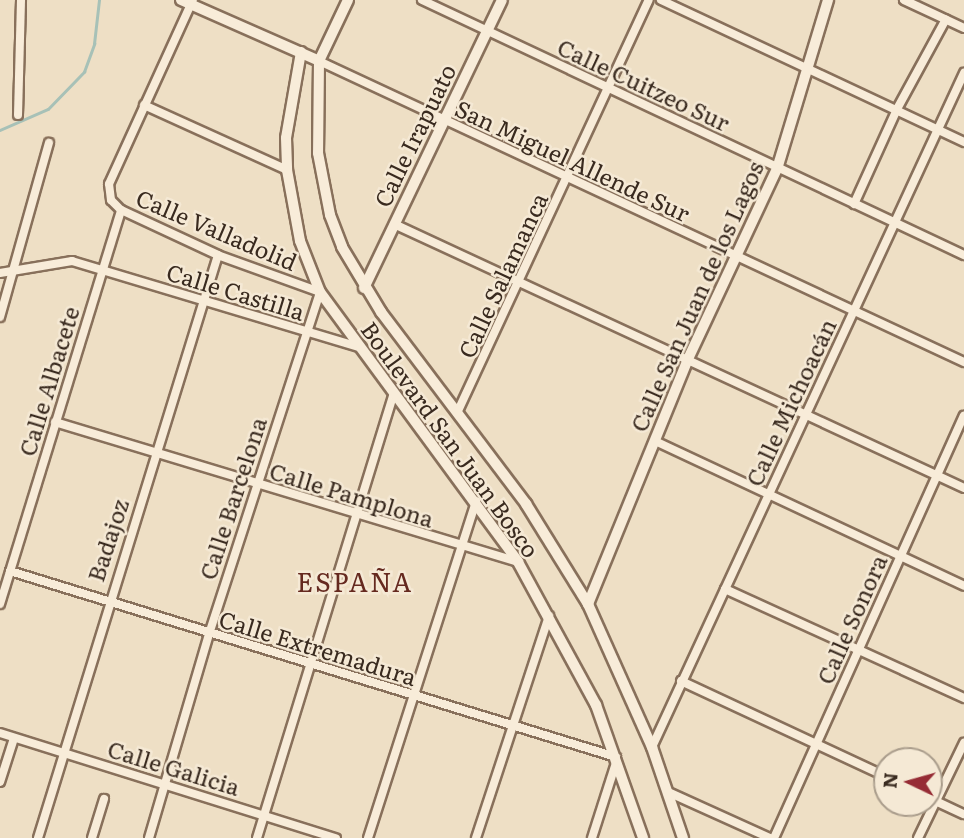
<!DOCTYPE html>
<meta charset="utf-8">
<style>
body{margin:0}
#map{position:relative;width:964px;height:838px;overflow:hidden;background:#eedfc5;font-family:Literata,serif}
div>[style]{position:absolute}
.stream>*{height:2.5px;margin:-1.25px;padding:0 1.25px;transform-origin:1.25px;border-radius:1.25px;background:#a7c1b7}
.roads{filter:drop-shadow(2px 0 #88705b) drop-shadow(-2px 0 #88705b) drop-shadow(0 2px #88705b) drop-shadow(0 -2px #88705b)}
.street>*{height:8px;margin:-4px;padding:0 4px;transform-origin:4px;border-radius:4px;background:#f8ecd9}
.secondary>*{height:10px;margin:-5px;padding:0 5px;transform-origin:5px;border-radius:5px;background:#f8ecd9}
span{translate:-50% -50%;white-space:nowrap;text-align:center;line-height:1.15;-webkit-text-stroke:5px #f5e9d5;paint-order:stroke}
.street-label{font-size:23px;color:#392a1f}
.quarter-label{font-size:26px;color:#65291f;letter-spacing:2px}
.north{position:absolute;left:873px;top:747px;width:70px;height:70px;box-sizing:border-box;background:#f5e9d5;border:2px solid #aa9d8c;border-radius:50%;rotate:275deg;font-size:19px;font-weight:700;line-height:28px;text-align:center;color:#392a1f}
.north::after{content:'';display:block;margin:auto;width:24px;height:32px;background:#962c35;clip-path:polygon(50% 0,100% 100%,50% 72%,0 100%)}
</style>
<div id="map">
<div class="stream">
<div style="left:0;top:130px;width:52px;rotate:-23.6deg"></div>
<div style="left:48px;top:109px;width:52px;rotate:-45.8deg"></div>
<div style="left:84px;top:72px;width:30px;rotate:-70deg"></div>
<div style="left:94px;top:44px;width:44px;rotate:-83.5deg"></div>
</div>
<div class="roads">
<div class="street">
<div style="left:422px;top:0;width:599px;rotate:25.2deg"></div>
<div style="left:661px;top:0;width:335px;rotate:25.1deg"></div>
<div style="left:904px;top:0;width:66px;rotate:25deg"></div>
<div style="left:319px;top:61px;width:712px;rotate:25.02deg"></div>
<div style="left:144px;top:105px;width:157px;rotate:24.4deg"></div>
<div style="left:18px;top:115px;width:115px;rotate:-88.5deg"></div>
<div style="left:854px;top:204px;width:104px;rotate:-65.6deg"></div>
<div style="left:897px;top:109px;width:102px;rotate:-61.4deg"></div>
<div style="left:394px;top:224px;width:628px;rotate:24.85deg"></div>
<div style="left:0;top:273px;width:73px;rotate:-9.5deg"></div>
<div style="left:72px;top:261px;width:299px;rotate:16.7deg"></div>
<div style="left:0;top:317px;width:181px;rotate:-74.3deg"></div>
<div style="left:457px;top:413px;width:455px;rotate:-65.1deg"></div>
<div style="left:55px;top:422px;width:484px;rotate:16.8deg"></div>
<div style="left:655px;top:441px;width:341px;rotate:25.1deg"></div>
<div style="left:10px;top:571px;width:634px;rotate:17.06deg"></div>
<div style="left:725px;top:589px;width:263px;rotate:24.5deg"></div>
<div style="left:0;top:604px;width:412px;rotate:-72.9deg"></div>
<div style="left:681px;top:681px;width:227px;rotate:25deg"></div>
<div style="left:0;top:733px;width:352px;rotate:17.4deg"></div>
<div style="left:652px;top:747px;width:743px;rotate:-65.16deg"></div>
<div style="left:0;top:782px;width:46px;rotate:-72.3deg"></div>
<div style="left:668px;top:792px;width:112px;rotate:24.3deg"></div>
<div style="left:929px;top:798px;width:38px;rotate:25deg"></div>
<div style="left:38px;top:838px;width:610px;rotate:-72.84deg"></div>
<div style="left:92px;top:838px;width:41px;rotate:-72.9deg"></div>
<div style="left:149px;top:838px;width:213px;rotate:-73.6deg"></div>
<div style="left:209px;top:634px;width:360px;rotate:-72deg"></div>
<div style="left:320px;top:292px;width:109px;rotate:-160.1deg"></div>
<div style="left:218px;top:255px;width:107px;rotate:-155.1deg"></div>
<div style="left:121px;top:210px;width:14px;rotate:-135deg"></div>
<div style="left:111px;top:200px;width:16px;rotate:-97deg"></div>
<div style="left:109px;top:184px;width:202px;rotate:-65.5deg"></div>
<div style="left:257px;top:838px;width:466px;rotate:-72.9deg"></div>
<div style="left:368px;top:838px;width:354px;rotate:-72.2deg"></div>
<div style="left:476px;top:838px;width:234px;rotate:-71.8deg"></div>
<div style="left:592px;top:838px;width:79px;rotate:-72.3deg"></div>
<div style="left:774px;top:838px;width:463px;rotate:-65.8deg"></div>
<div style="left:918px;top:838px;width:106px;rotate:-64.2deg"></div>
</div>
<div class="secondary">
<div style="left:181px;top:0;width:151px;rotate:23.8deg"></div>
<div style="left:348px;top:0;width:68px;rotate:115.4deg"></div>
<div style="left:319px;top:61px;width:92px;rotate:90.6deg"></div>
<div style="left:318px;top:153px;width:63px;rotate:79deg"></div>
<div style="left:330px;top:215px;width:34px;rotate:69deg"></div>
<div style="left:342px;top:247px;width:76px;rotate:59deg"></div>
<div style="left:381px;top:312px;width:241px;rotate:52.9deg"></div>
<div style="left:526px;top:504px;width:118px;rotate:58.2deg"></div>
<div style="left:588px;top:604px;width:157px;rotate:65.9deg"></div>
<div style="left:652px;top:747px;width:96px;rotate:71.2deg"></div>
<div style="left:301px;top:52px;width:87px;rotate:99.9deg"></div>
<div style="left:286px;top:138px;width:32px;rotate:88deg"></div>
<div style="left:287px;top:170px;width:72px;rotate:79.6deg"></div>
<div style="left:300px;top:241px;width:55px;rotate:68.6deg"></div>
<div style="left:320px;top:292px;width:335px;rotate:53.7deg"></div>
<div style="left:518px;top:562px;width:163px;rotate:61.4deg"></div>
<div style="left:596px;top:705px;width:141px;rotate:70.5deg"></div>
<div style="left:364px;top:288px;width:319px;rotate:-64.4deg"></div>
<div style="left:588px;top:604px;width:262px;rotate:-67.8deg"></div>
<div style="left:687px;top:361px;width:212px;rotate:-64.9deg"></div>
<div style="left:777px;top:169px;width:177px;rotate:-73.2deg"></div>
</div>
</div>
<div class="street-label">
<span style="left:644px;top:84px;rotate:25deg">Calle Cuitzeo Sur</span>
<span style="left:414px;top:135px;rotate:-64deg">Calle Irapuato</span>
<span style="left:573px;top:160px;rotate:25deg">San Miguel Allende Sur</span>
<span style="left:217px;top:229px;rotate:23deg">Calle Valladolid</span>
<span style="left:502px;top:275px;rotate:-65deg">Calle Salamanca</span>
<span style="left:236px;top:291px;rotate:17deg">Calle Castilla</span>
<span style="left:696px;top:296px;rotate:-66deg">Calle San Juan de los Lagos</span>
<span style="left:48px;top:381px;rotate:-73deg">Calle Albacete</span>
<span style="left:790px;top:402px;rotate:-65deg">Calle Michoacán</span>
<span style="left:451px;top:439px;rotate:54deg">Boulevard San Juan Bosco</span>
<span style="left:352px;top:494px;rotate:17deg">Calle Pamplona</span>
<span style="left:232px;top:498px;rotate:-72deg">Calle Barcelona</span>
<span style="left:107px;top:540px;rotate:-72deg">Badajoz</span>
<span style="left:851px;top:619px;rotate:-66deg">Calle Sonora</span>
<span style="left:318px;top:647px;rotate:17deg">Calle Extremadura</span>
<span style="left:174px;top:767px;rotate:17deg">Calle Galicia</span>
</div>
<div class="quarter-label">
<span style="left:355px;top:581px">ESPAÑA</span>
</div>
<div class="north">N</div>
</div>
